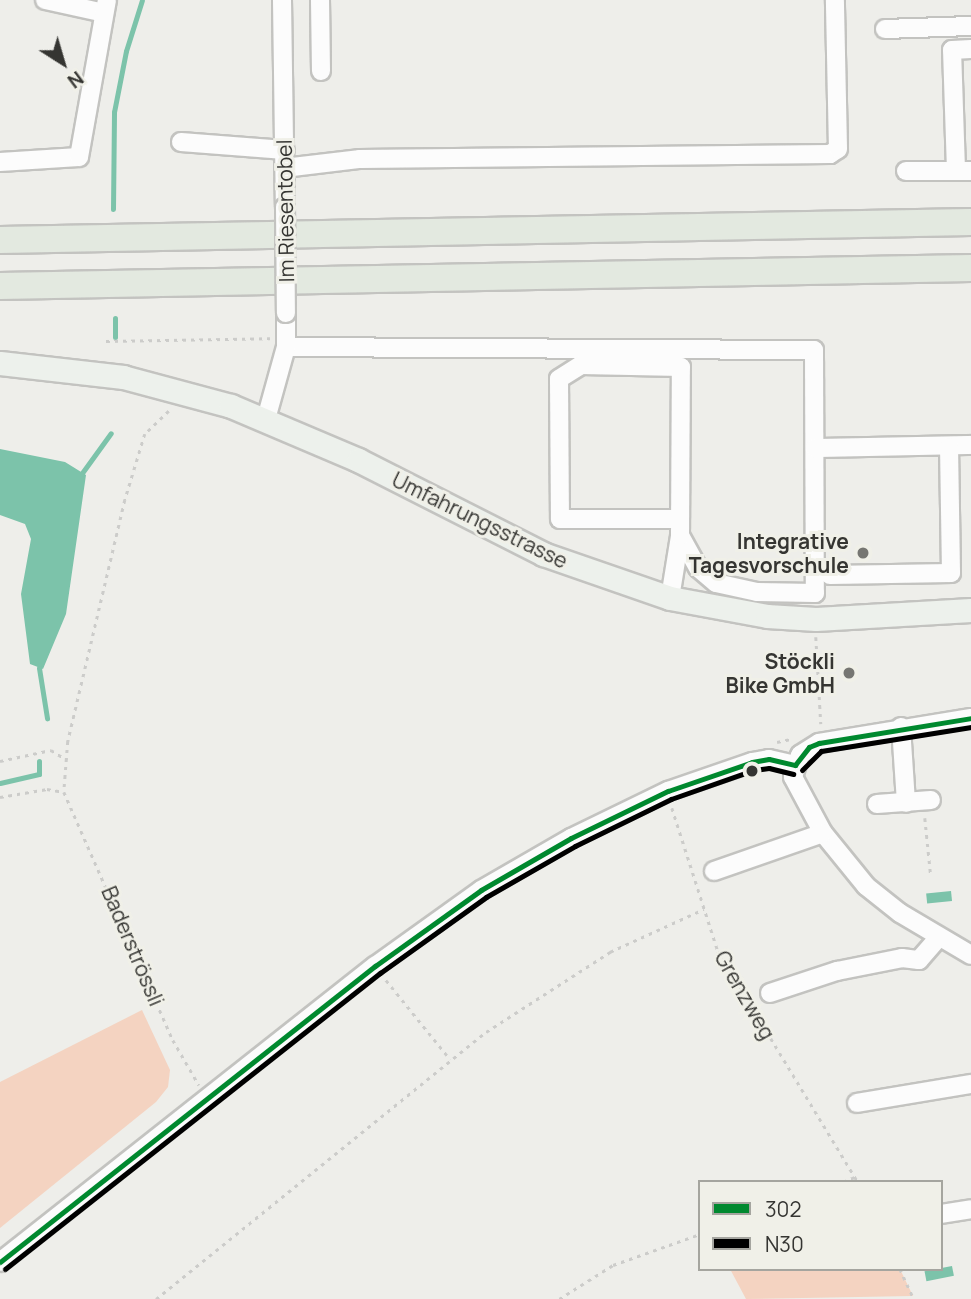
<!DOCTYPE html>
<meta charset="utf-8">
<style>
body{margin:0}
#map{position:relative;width:971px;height:1299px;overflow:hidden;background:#eeeeea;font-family:Manrope,sans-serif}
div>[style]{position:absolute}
.green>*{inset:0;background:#f4d3c1}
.water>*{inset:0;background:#7cc3aa;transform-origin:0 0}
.stream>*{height:5px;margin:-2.5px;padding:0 2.5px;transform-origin:2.5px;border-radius:2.5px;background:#7cc3aa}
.path>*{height:2.5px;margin-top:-1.25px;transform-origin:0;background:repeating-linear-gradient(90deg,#ccccca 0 3.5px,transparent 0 8.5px)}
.roads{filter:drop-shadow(2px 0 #c3c3c0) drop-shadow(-2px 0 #c3c3c0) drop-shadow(0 2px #c3c3c0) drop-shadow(0 -2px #c3c3c0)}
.minor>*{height:18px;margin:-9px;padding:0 9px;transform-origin:9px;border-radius:9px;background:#fcfcfc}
.major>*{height:23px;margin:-11.5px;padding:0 11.5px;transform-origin:11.5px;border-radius:11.5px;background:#edf1ec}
.highway>*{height:26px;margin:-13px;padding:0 13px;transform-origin:13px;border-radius:13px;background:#e3e9e0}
.bridges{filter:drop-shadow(2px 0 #c3c3c0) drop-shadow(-2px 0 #c3c3c0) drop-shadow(0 2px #c3c3c0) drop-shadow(0 -2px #c3c3c0)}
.minor-bridge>*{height:18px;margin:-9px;padding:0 9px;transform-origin:9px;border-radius:9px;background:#fcfcfc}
.bus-1>*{height:5px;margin:-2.5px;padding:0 2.5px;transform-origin:2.5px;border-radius:2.5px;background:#00892f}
.bus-2>*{height:5px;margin:-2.5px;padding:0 2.5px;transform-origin:2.5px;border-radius:2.5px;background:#000}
.dots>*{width:19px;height:19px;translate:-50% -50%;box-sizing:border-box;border:4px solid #f0f0e8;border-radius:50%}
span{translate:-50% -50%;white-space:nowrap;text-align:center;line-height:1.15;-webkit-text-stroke:6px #f0f0e8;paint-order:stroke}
.street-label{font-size:21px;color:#353532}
.poi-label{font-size:21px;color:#353532;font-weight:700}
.right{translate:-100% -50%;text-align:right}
.legend{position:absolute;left:698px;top:1180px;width:245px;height:91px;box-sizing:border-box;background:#f0f0e8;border:2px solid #a5a59f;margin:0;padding:9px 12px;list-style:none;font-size:21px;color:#353532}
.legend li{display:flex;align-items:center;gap:14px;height:35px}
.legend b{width:35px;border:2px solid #a5a59f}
.north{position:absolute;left:28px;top:28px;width:70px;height:70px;-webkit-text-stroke:5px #f0f0e8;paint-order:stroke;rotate:143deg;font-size:19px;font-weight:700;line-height:28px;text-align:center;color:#353532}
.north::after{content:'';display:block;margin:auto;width:24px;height:32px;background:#353532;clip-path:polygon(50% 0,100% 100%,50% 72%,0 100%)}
</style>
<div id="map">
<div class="green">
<div style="clip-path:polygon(142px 1010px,170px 1070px,168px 1087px,156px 1102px,0 1228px,0 1082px)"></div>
<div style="clip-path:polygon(730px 1269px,900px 1269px,913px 1296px,746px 1299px)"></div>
</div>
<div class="water">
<div style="clip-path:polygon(0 449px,65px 462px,86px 475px,66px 614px,43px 669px,30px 664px,21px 594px,31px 539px,25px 524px,0 515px)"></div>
<div style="left:951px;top:891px;width:10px;height:25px;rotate:84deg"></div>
<div style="left:952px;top:1266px;width:10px;height:28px;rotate:79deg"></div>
</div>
<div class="stream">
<div style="left:113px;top:209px;width:97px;rotate:-89.4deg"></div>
<div style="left:114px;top:112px;width:62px;rotate:-78.9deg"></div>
<div style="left:126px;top:51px;width:53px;rotate:-72.6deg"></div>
<div style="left:115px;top:337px;width:19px;rotate:-90deg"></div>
<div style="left:82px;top:473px;width:49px;rotate:-54.1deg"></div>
<div style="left:39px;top:668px;width:51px;rotate:80.9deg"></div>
<div style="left:0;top:783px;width:40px;rotate:-13deg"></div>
<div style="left:39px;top:774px;width:13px;rotate:-90deg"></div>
</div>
<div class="path">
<div style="left:106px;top:341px;width:164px;rotate:-1deg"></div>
<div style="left:169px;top:411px;width:33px;rotate:136deg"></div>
<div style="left:145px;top:434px;width:69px;rotate:106.9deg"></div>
<div style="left:125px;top:500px;width:248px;rotate:103.3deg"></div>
<div style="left:68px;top:741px;width:51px;rotate:94.5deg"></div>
<div style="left:64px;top:792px;width:271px;rotate:66.3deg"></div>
<div style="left:173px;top:1040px;width:52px;rotate:60deg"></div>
<div style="left:816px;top:637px;width:87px;rotate:86.7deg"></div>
<div style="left:777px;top:742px;width:14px;rotate:-12deg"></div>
<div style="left:0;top:761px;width:52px;rotate:-12.2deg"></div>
<div style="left:51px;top:750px;width:19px;rotate:32deg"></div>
<div style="left:0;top:797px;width:48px;rotate:-9.7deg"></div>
<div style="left:47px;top:789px;width:17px;rotate:10deg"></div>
<div style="left:672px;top:808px;width:150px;rotate:72.2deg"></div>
<div style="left:718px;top:951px;width:270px;rotate:58.8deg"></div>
<div style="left:925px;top:818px;width:59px;rotate:84.2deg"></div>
<div style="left:386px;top:980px;width:102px;rotate:51deg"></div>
<div style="left:843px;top:1182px;width:13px;rotate:-23deg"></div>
<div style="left:900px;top:1269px;width:33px;rotate:65deg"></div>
<div style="left:156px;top:1299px;width:424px;rotate:-39deg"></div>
<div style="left:486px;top:1032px;width:148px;rotate:-32.8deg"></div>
<div style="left:610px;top:952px;width:103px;rotate:-24.6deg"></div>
<div style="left:559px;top:1299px;width:64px;rotate:-32.2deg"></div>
<div style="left:613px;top:1265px;width:92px;rotate:-19.6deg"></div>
</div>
<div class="roads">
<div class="minor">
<div style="left:45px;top:0;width:60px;rotate:12.4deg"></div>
<div style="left:282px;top:0;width:207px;rotate:89.2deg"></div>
<div style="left:320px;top:0;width:71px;rotate:89.2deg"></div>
<div style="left:885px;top:29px;width:86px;rotate:-2deg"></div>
<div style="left:181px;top:142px;width:104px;rotate:4.4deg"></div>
<div style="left:0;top:162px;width:79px;rotate:-3.6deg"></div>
<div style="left:79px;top:157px;width:159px;rotate:-79.9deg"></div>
<div style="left:284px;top:168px;width:77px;rotate:-6.8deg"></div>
<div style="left:360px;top:159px;width:470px;rotate:-0.6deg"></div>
<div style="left:830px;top:154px;width:9px;rotate:-32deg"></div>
<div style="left:838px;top:149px;width:149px;rotate:-91.2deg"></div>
<div style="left:956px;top:170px;width:120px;rotate:-91.9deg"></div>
<div style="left:952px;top:50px;width:19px;rotate:-3deg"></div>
<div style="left:906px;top:171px;width:65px"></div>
<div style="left:286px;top:347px;width:528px;rotate:0.33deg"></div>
<div style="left:814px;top:350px;width:243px;rotate:89.8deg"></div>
<div style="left:815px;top:593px;width:58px;rotate:-179deg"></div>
<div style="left:757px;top:592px;width:42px;rotate:-167.6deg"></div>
<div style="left:716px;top:583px;width:23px;rotate:-140deg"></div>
<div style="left:698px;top:568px;width:37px;rotate:-119deg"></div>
<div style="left:266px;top:419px;width:75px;rotate:-74.5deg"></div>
<div style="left:286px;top:347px;width:34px;rotate:-90deg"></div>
<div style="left:815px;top:448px;width:156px;rotate:-1.1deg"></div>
<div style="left:830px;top:575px;width:121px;rotate:-0.9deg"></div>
<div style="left:951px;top:573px;width:126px;rotate:-90.9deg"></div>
<div style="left:670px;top:598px;width:63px;rotate:-80.8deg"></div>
<div style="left:680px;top:536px;width:169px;rotate:-89.7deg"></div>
<div style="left:681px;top:367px;width:100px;rotate:-178.9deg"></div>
<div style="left:581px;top:365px;width:26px;rotate:148deg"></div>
<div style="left:559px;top:379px;width:140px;rotate:89.6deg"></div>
<div style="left:560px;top:519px;width:120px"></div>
<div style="left:971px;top:718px;width:154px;rotate:170.7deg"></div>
<div style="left:819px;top:743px;width:22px;rotate:148deg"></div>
<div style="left:800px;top:755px;width:23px;rotate:108deg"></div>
<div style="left:793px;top:777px;width:64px;rotate:61.8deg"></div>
<div style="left:823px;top:833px;width:68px;rotate:50.9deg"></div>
<div style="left:866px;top:886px;width:43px;rotate:38.5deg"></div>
<div style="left:900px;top:913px;width:82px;rotate:30.6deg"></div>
<div style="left:901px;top:727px;width:76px;rotate:86.2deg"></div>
<div style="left:877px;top:804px;width:54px;rotate:-4.2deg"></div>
<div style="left:714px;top:871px;width:115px;rotate:-19.2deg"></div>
<div style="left:770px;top:993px;width:71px;rotate:-18.2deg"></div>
<div style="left:837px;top:971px;width:66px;rotate:-11.3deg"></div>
<div style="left:902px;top:958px;width:17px;rotate:7deg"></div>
<div style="left:919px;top:960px;width:29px;rotate:-49deg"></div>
<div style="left:857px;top:1103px;width:116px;rotate:-9.5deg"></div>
<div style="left:941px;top:1214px;width:30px;rotate:-9deg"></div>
<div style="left:0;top:1262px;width:478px;rotate:-38.3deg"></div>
<div style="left:375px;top:966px;width:130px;rotate:-35.6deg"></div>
<div style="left:481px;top:890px;width:104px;rotate:-30deg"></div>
<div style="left:571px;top:838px;width:108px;rotate:-25.9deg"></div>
<div style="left:668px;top:791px;width:89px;rotate:-19deg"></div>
<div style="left:752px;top:762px;width:17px;rotate:-10deg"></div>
<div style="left:769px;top:759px;width:27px;rotate:13deg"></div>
</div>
<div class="major">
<div style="left:0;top:363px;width:124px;rotate:6.5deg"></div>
<div style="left:123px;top:377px;width:112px;rotate:15deg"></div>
<div style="left:231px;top:406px;width:138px;rotate:23deg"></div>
<div style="left:358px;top:460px;width:208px;rotate:26.9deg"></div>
<div style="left:543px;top:554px;width:134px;rotate:19.1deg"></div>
<div style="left:670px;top:598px;width:99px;rotate:10.5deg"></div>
<div style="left:767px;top:616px;width:49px;rotate:3.5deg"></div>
<div style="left:816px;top:619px;width:155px;rotate:-3.3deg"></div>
</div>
<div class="highway">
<div style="left:0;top:240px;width:971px;rotate:-1.06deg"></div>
<div style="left:0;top:286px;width:971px;rotate:-1.06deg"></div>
</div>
</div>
<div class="bridges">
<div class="minor-bridge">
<div style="left:285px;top:207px;width:106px;rotate:89.5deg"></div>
</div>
</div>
<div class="bus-1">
<div style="left:795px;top:765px;width:23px;rotate:-52deg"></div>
<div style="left:809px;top:747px;width:11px;rotate:-22deg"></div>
<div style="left:819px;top:743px;width:154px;rotate:-9.3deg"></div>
<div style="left:0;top:1262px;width:478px;rotate:-38.3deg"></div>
<div style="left:375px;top:966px;width:130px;rotate:-35.6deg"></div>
<div style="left:481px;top:890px;width:104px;rotate:-30deg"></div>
<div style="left:571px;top:838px;width:108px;rotate:-25.9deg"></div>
<div style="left:668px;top:791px;width:89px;rotate:-19deg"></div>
<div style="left:752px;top:762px;width:17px;rotate:-10deg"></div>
<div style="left:769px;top:759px;width:27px;rotate:13deg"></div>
</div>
<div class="bus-2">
<div style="left:802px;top:770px;width:27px;rotate:-45deg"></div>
<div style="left:821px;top:751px;width:152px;rotate:-9.1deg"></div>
<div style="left:5px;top:1269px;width:478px;rotate:-38.3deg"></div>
<div style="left:380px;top:973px;width:130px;rotate:-35.6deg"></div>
<div style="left:486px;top:897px;width:103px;rotate:-29.8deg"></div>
<div style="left:575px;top:846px;width:107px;rotate:-26.1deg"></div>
<div style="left:671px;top:799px;width:88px;rotate:-19.3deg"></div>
<div style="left:754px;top:770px;width:15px;rotate:-8deg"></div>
<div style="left:769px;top:768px;width:25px;rotate:14deg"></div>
</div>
<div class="dots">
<div style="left:863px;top:553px;background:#767672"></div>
<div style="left:849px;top:673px;background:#767672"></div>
<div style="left:752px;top:771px;background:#353532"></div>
</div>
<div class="street-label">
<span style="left:285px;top:211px;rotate:-91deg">Im Riesentobel</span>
<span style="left:480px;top:520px;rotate:26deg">Umfahrungsstrasse</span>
<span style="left:133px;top:946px;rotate:67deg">Baderströssli</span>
<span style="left:745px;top:995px;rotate:60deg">Grenzweg</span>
</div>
<div class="poi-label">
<span class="right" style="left:849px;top:553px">Integrative<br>Tagesvorschule</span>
<span class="right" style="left:835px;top:673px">Stöckli<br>Bike GmbH</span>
</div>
<ul class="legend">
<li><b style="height:9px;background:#00892f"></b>302</li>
<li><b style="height:9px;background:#000"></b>N30</li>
</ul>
<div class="north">N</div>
</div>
